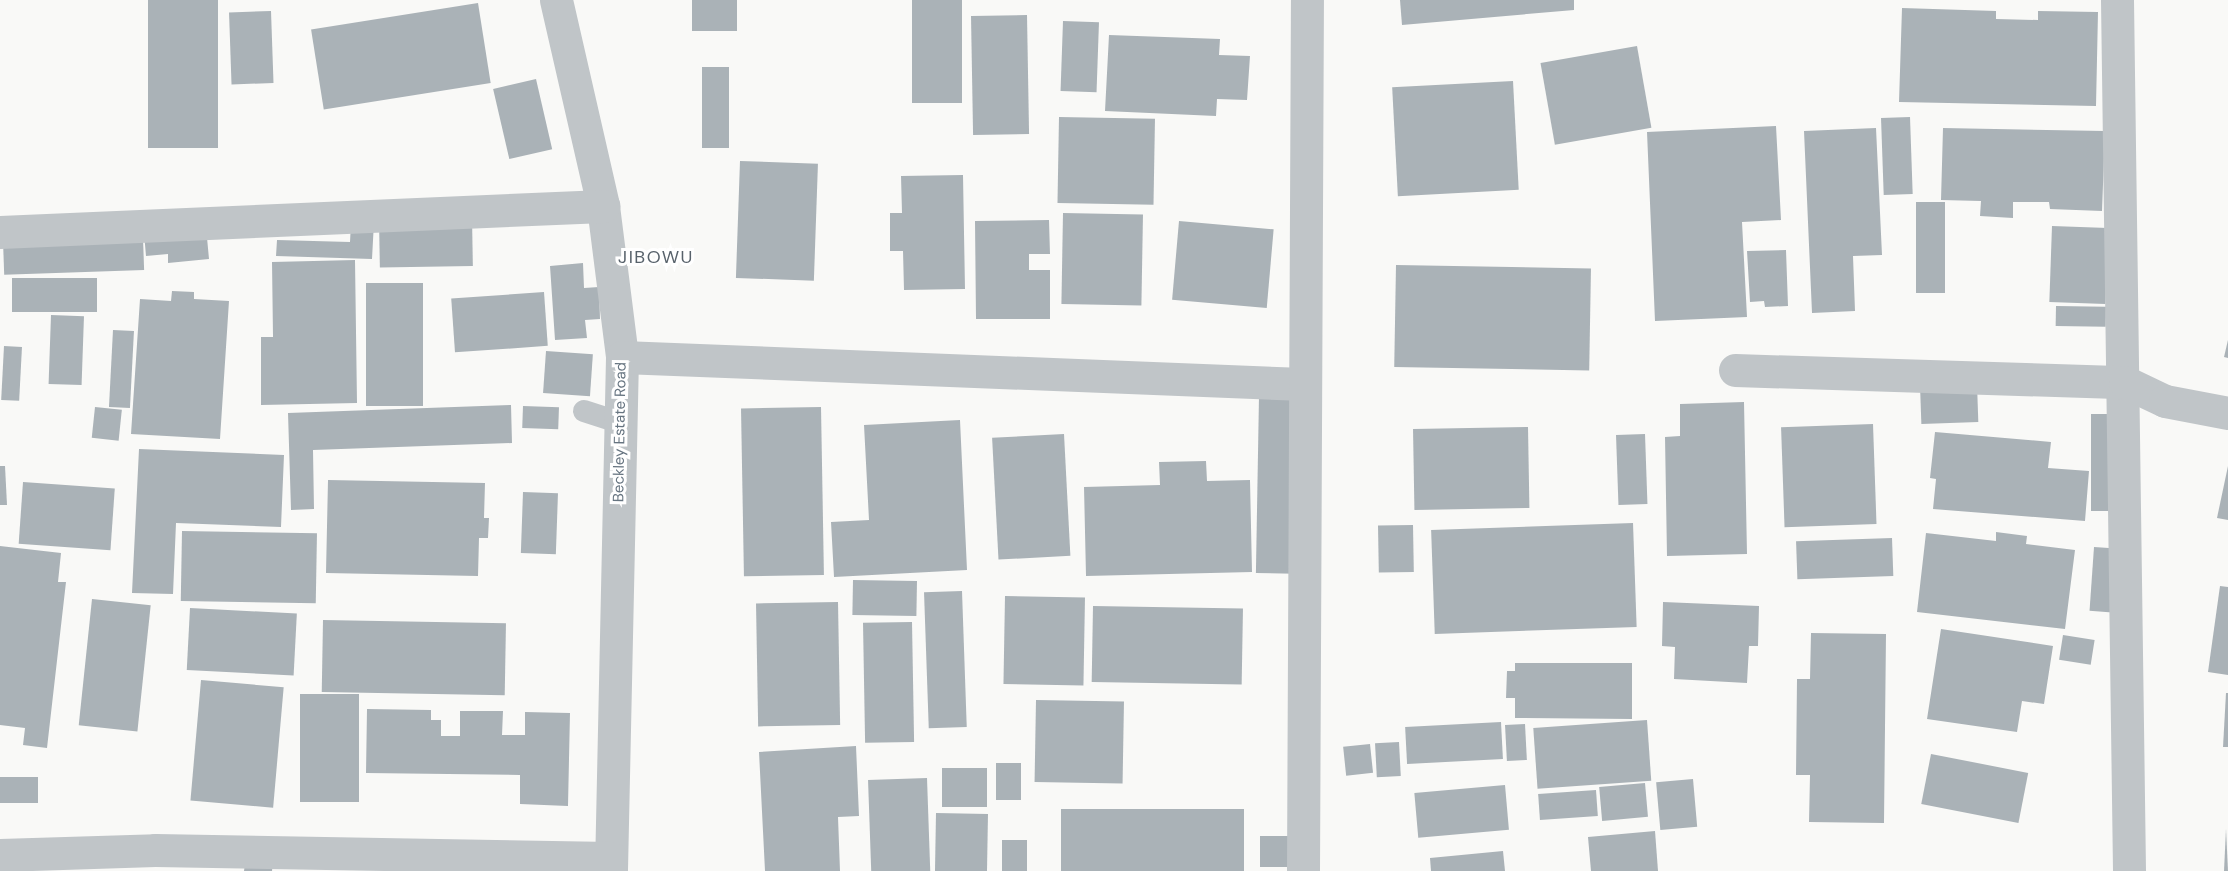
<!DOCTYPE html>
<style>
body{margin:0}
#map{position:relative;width:2228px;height:871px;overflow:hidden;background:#f9f9f7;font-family:"DM Sans",sans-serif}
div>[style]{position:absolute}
.building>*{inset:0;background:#aab2b7;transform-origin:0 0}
.lane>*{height:22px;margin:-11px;padding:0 11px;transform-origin:11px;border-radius:11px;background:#c0c5c8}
.street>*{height:33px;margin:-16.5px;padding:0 16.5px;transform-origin:16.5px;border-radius:16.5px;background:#c0c5c8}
span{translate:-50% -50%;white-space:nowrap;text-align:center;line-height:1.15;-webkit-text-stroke:6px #fff;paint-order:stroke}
.street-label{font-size:15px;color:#667480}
.quarter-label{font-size:18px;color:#58626b;letter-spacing:1.5px}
</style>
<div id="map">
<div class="building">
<div style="left:148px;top:0;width:70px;height:148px"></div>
<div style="left:692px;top:0;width:45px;height:31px"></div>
<div style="left:912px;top:0;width:50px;height:103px"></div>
<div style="clip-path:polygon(1400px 0,1574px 0,1574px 10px,1402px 25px)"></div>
<div style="left:478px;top:3px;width:81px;height:169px;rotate:81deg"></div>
<div style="clip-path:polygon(1902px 8px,1996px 11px,1996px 19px,2038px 20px,2038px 11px,2098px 12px,2096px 106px,1899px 102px)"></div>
<div style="left:271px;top:11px;width:72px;height:42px;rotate:88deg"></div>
<div style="left:1027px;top:15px;width:119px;height:56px;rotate:89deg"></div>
<div style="left:1063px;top:21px;width:36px;height:70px;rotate:2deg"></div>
<div style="clip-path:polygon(1109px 35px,1220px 39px,1219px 55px,1250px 56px,1247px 100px,1217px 99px,1216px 116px,1105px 111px)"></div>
<div style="left:1637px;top:46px;width:83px;height:98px;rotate:80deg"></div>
<div style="left:702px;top:67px;width:27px;height:81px"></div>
<div style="left:536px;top:79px;width:72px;height:44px;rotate:77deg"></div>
<div style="left:1513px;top:81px;width:109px;height:121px;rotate:87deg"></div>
<div style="left:1059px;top:117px;width:96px;height:86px;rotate:1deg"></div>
<div style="left:1910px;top:117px;width:77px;height:29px;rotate:88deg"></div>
<div style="clip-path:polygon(1776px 126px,1781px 220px,1742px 222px,1747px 317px,1655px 321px,1647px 132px)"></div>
<div style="clip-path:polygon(1876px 128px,1882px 255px,1853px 256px,1855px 311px,1812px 313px,1804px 131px)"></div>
<div style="clip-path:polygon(1943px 128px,2105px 131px,2102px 211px,2050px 209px,2049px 202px,2013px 202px,2013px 218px,1980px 216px,1981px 201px,1941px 200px)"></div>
<div style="left:740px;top:161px;width:78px;height:117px;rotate:2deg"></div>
<div style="clip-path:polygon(963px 175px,965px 289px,904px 290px,903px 251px,890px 251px,890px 213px,902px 213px,901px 176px)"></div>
<div style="left:1916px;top:202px;width:29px;height:91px"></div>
<div style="left:1063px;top:213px;width:80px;height:91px;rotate:1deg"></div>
<div style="left:472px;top:217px;width:49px;height:93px;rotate:89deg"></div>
<div style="clip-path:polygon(1049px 220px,1050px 254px,1029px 254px,1029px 270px,1050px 270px,1050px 319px,976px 319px,975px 221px)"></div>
<div style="left:1179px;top:221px;width:95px;height:79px;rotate:5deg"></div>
<div style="clip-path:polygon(374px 222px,372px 259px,276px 256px,277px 240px,350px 242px,351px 223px)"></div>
<div style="left:2052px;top:226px;width:56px;height:76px;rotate:2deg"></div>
<div style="clip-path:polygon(206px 227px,209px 259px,168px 263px,168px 254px,146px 256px,144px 233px)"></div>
<div style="left:143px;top:238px;width:32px;height:140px;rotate:88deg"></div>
<div style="clip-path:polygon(1786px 250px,1788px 306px,1765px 307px,1764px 301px,1750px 302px,1747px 251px)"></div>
<div style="clip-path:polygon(355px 260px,357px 403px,261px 405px,261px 337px,273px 337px,272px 262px)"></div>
<div style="clip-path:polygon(583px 263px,584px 288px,599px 287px,600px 319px,585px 320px,587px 338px,555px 340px,550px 266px)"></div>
<div style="left:1396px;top:265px;width:195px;height:102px;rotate:1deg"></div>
<div style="left:97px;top:278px;width:34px;height:85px;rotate:90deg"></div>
<div style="left:366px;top:283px;width:57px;height:123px"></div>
<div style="clip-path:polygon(172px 291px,194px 292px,194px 299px,229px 301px,220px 439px,131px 434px,140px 299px,171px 301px)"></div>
<div style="left:544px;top:292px;width:54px;height:93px;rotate:86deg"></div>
<div style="left:2056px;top:306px;width:50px;height:20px;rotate:1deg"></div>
<div style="left:51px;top:315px;width:33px;height:69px;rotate:2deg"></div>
<div style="left:113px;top:330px;width:21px;height:77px;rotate:3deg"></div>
<div style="clip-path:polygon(2228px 340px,2228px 358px,2224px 357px)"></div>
<div style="left:4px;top:346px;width:18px;height:54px;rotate:3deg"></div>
<div style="left:546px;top:351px;width:47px;height:42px;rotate:4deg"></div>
<div style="left:1977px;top:384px;width:38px;height:57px;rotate:88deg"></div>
<div style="left:1259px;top:396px;width:39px;height:177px;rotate:1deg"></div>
<div style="clip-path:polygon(1744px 402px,1747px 554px,1667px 556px,1665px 437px,1680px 436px,1680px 404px)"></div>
<div style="clip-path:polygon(511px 405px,512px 443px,313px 450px,314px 509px,291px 510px,288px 413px)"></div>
<div style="left:523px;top:406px;width:36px;height:22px;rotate:2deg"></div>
<div style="left:95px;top:407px;width:27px;height:31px;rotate:6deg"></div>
<div style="left:821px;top:407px;width:168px;height:80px;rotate:89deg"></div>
<div style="left:2091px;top:414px;width:24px;height:97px"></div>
<div style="clip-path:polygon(960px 420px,967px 570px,834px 577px,831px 522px,869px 520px,864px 425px)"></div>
<div style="left:1873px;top:424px;width:100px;height:92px;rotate:88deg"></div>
<div style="left:1528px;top:427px;width:81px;height:115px;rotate:89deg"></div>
<div style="clip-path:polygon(1935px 432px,2051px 442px,2048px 468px,2089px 471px,2085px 521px,1933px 509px,1936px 479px,1930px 478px)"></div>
<div style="left:1064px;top:434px;width:122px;height:72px;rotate:87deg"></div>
<div style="left:1645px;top:434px;width:70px;height:29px;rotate:88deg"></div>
<div style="clip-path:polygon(139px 449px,284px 455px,281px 527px,176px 523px,173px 594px,132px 593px)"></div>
<div style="clip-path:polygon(1206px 461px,1207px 481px,1250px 480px,1252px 572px,1086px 576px,1084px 487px,1160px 485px,1159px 462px)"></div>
<div style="clip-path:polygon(0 466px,5px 466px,7px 505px,0 505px)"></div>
<div style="clip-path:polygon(2228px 466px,2228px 520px,2217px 518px)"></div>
<div style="clip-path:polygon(328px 480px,485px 483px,484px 518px,489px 518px,488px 538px,479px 538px,478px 576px,326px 573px)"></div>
<div style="left:23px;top:482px;width:92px;height:62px;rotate:4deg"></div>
<div style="left:523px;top:492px;width:35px;height:61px;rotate:2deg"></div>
<div style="left:1633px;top:523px;width:104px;height:202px;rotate:88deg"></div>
<div style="left:1413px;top:525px;width:47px;height:35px;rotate:89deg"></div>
<div style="left:182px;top:531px;width:135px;height:70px;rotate:1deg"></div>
<div style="clip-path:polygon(1996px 532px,2027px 536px,2026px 544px,2075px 550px,2065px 629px,1917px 612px,1926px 533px,1996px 541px)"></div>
<div style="left:1892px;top:538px;width:38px;height:96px;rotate:88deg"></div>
<div style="clip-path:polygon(0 546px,61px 553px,58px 582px,66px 582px,47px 748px,23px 745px,25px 728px,0 725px)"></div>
<div style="left:2094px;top:547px;width:26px;height:64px;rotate:4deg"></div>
<div style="left:853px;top:580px;width:64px;height:35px;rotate:1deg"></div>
<div style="clip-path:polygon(2220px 586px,2228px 587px,2228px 675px,2208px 672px)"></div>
<div style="left:962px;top:591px;width:136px;height:38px;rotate:88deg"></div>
<div style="left:1005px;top:596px;width:80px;height:88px;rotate:1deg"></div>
<div style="left:92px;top:599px;width:59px;height:127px;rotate:6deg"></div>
<div style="left:838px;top:602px;width:123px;height:82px;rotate:89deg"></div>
<div style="clip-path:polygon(1663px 602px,1759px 606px,1758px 646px,1749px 646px,1747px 683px,1674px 679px,1675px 647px,1662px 646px)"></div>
<div style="left:1093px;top:606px;width:150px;height:76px;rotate:1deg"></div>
<div style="left:190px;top:608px;width:107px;height:62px;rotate:3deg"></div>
<div style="left:323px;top:620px;width:183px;height:72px;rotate:1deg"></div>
<div style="left:912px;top:622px;width:120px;height:49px;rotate:89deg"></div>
<div style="clip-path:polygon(1941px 629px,2053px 646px,2044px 704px,2022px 701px,2017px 732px,1927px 719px)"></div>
<div style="clip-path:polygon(1811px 633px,1886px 634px,1884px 823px,1809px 822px,1810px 775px,1796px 775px,1797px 679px,1810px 679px)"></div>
<div style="left:2063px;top:635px;width:32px;height:25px;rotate:9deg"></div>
<div style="clip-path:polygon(1515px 663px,1632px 663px,1632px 719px,1515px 718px,1515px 698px,1506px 698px,1507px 671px,1515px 671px)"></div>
<div style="left:201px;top:680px;width:83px;height:121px;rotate:5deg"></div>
<div style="clip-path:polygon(2226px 693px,2228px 693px,2228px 747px,2223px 747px)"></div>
<div style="left:359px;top:694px;width:108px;height:59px;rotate:90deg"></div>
<div style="left:1036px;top:700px;width:88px;height:82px;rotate:1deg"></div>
<div style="clip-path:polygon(367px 709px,431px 710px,431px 720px,441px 720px,441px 736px,460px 736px,460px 711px,503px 711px,502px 735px,525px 735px,525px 712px,570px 713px,568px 806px,520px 804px,520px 775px,366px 773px)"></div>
<div style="left:1647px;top:720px;width:61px;height:114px;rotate:86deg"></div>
<div style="left:1501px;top:722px;width:37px;height:96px;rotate:87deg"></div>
<div style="left:1525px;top:724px;width:36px;height:20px;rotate:87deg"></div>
<div style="left:1399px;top:742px;width:34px;height:24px;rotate:87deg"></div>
<div style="left:1370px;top:744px;width:29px;height:27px;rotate:84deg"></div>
<div style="clip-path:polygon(856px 746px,859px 816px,838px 817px,840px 871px,765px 871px,759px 752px)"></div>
<div style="left:1931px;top:754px;width:99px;height:51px;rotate:11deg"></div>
<div style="left:996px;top:763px;width:25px;height:37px"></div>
<div style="left:942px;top:768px;width:45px;height:39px"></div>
<div style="left:0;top:777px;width:38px;height:26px"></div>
<div style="left:927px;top:778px;width:93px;height:59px;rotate:88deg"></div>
<div style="left:1693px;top:779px;width:48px;height:37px;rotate:85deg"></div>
<div style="left:1645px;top:783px;width:34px;height:46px;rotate:85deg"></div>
<div style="left:1505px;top:785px;width:45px;height:91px;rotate:85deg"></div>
<div style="left:1596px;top:790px;width:26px;height:58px;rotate:86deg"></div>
<div style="left:1061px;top:809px;width:183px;height:62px"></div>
<div style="left:936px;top:813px;width:52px;height:58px;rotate:1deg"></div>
<div style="clip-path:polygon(2226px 829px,2228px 871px,2224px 871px)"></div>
<div style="clip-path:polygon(1655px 831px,1658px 871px,1591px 871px,1588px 837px)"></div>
<div style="left:1260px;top:836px;width:34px;height:31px"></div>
<div style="left:1002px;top:840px;width:25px;height:31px"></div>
<div style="clip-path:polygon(1503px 851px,1505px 871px,1431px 871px,1430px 858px)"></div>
<div style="clip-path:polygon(246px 858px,273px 861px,272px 871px,244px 871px)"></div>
</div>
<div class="lane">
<div style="left:584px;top:411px;width:39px;rotate:18deg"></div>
</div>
<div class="street">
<div style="left:556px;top:0;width:211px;rotate:77.1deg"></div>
<div style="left:603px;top:206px;width:152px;rotate:82.8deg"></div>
<div style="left:622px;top:357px;width:514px;rotate:91.23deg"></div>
<div style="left:2117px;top:0;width:871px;rotate:89.21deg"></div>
<div style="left:0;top:232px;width:604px;rotate:-2.47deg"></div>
<div style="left:622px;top:357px;width:682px;rotate:2.27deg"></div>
<div style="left:1735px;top:370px;width:390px;rotate:1.8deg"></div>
<div style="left:2125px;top:382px;width:44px;rotate:25.4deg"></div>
<div style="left:2165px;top:401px;width:64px;rotate:10.8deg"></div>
<div style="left:0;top:855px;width:155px;rotate:-1.8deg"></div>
<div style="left:155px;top:850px;width:456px;rotate:1deg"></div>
<div style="left:1303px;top:871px;width:871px;rotate:-89.74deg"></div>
</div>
<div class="street-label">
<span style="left:620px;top:432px;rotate:-89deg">Beckley Estate Road</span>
</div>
<div class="quarter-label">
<span style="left:656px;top:257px">JIBOWU</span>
</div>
</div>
